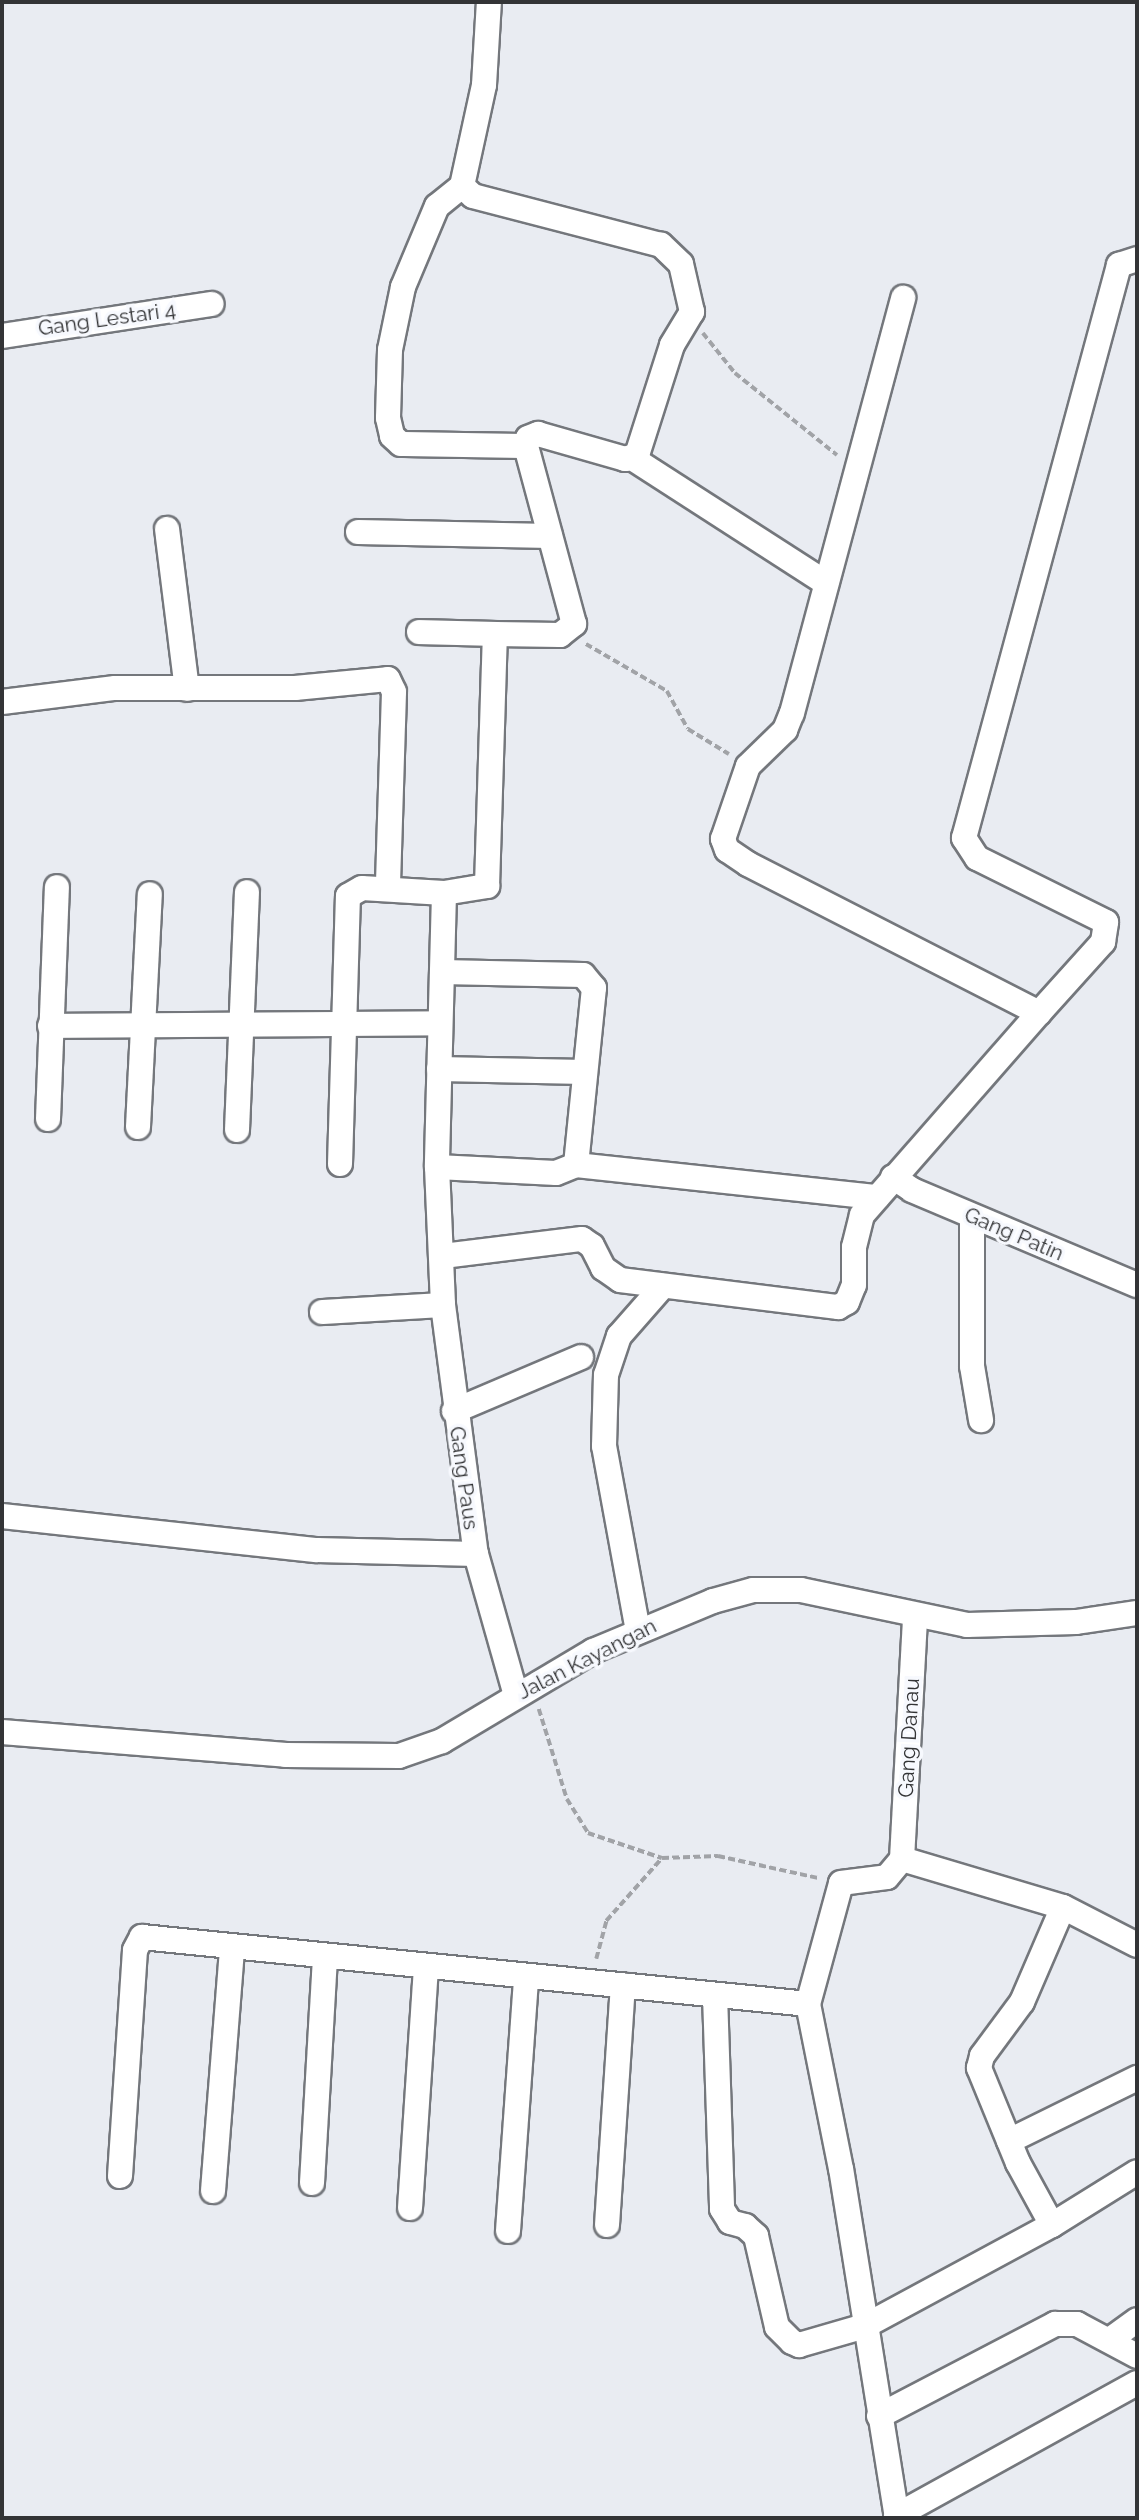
<!DOCTYPE html>
<style>
body{margin:0}
#map{position:relative;width:1139px;height:2520px;overflow:hidden;background:#e9ecf2;font-family:Raleway,sans-serif}
div>[style]{position:absolute}
.path>*{height:3.5px;margin-top:-1.75px;transform-origin:0;background:repeating-linear-gradient(90deg,#a1a3a7 0 7px,transparent 0 10.5px)}
.roads{filter:drop-shadow(2px 0 #74777c) drop-shadow(-2px 0 #74777c) drop-shadow(0 2px #74777c) drop-shadow(0 -2px #74777c)}
.minor>*{height:24px;margin:-12px;padding:0 12px;transform-origin:12px;border-radius:12px;background:#fff}
span{translate:-50% -50%;white-space:nowrap;text-align:center;line-height:1.15;-webkit-text-stroke:7px #f7f9fe;paint-order:stroke}
.street-label{font-size:21px;color:#333436}
.frame{position:absolute;inset:0;border:4px solid #333436;pointer-events:none}
</style>
<div id="map">
<div class="path">
<div style="left:703px;top:333px;width:51px;rotate:51.3deg"></div>
<div style="left:735px;top:373px;width:131px;rotate:38.8deg"></div>
<div style="left:586px;top:644px;width:94px;rotate:30.1deg"></div>
<div style="left:667px;top:691px;width:43px;rotate:61.1deg"></div>
<div style="left:688px;top:729px;width:48px;rotate:31.4deg"></div>
<div style="left:539px;top:1709px;width:94px;rotate:72.7deg"></div>
<div style="left:567px;top:1799px;width:40px;rotate:58deg"></div>
<div style="left:588px;top:1833px;width:78px;rotate:18.7deg"></div>
<div style="left:662px;top:1858px;width:56px;rotate:-2deg"></div>
<div style="left:718px;top:1856px;width:102px;rotate:12.4deg"></div>
<div style="left:596px;top:1959px;width:39px;rotate:-75deg"></div>
<div style="left:606px;top:1921px;width:84px;rotate:-48.4deg"></div>
</div>
<div class="roads">
<div class="minor">
<div style="left:462px;top:186px;width:32px;rotate:141deg"></div>
<div style="left:437px;top:206px;width:88px;rotate:112.8deg"></div>
<div style="left:403px;top:287px;width:64px;rotate:101.7deg"></div>
<div style="left:390px;top:350px;width:68px;rotate:91.7deg"></div>
<div style="left:388px;top:418px;width:18px;rotate:77deg"></div>
<div style="left:392px;top:436px;width:12px;rotate:42deg"></div>
<div style="left:401px;top:444px;width:125px;rotate:0.9deg"></div>
<div style="left:2px;top:336px;width:212px;rotate:-8.7deg"></div>
<div style="left:632px;top:458px;width:231px;rotate:32.8deg"></div>
<div style="left:167px;top:529px;width:161px;rotate:82.9deg"></div>
<div style="left:358px;top:532px;width:192px;rotate:1.2deg"></div>
<div style="left:419px;top:632px;width:76px;rotate:1.5deg"></div>
<div style="left:2px;top:702px;width:114px;rotate:-7.1deg"></div>
<div style="left:115px;top:688px;width:180px"></div>
<div style="left:295px;top:688px;width:93px;rotate:-5.5deg"></div>
<div style="left:388px;top:679px;width:14px;rotate:65deg"></div>
<div style="left:394px;top:692px;width:194px;rotate:91.8deg"></div>
<div style="left:444px;top:893px;width:274px;rotate:91.5deg"></div>
<div style="left:437px;top:1167px;width:138px;rotate:87.5deg"></div>
<div style="left:443px;top:1305px;width:251px;rotate:82.5deg"></div>
<div style="left:476px;top:1554px;width:147px;rotate:74.2deg"></div>
<div style="left:1039px;top:1013px;width:96px;rotate:-48deg"></div>
<div style="left:1103px;top:942px;width:20px;rotate:-81deg"></div>
<div style="left:1106px;top:922px;width:144px;rotate:-153.6deg"></div>
<div style="left:977px;top:858px;width:24px;rotate:-123deg"></div>
<div style="left:964px;top:838px;width:594px;rotate:-74.86deg"></div>
<div style="left:1119px;top:265px;width:19px;rotate:-18deg"></div>
<div style="left:50px;top:1026px;width:388px;rotate:-0.4deg"></div>
<div style="left:439px;top:1069px;width:146px;rotate:1.2deg"></div>
<div style="left:48px;top:1119px;width:232px;rotate:-87.8deg"></div>
<div style="left:138px;top:1127px;width:233px;rotate:-87.1deg"></div>
<div style="left:237px;top:1130px;width:238px;rotate:-87.6deg"></div>
<div style="left:340px;top:1164px;width:268px;rotate:-88.3deg"></div>
<div style="left:348px;top:896px;width:16px;rotate:-30deg"></div>
<div style="left:362px;top:888px;width:82px;rotate:3.5deg"></div>
<div style="left:444px;top:893px;width:44px;rotate:-9.2deg"></div>
<div style="left:487px;top:886px;width:252px;rotate:-88.2deg"></div>
<div style="left:495px;top:634px;width:65px;rotate:0.9deg"></div>
<div style="left:560px;top:635px;width:18px;rotate:-38deg"></div>
<div style="left:574px;top:624px;width:184px;rotate:-105.1deg"></div>
<div style="left:526px;top:446px;width:8px;rotate:-76deg"></div>
<div style="left:528px;top:438px;width:11px;rotate:-22deg"></div>
<div style="left:538px;top:434px;width:91px;rotate:16deg"></div>
<div style="left:625px;top:459px;width:13px;rotate:-18deg"></div>
<div style="left:637px;top:455px;width:115px;rotate:-72.3deg"></div>
<div style="left:672px;top:345px;width:39px;rotate:-59deg"></div>
<div style="left:692px;top:312px;width:49px;rotate:-102.9deg"></div>
<div style="left:681px;top:264px;width:28px;rotate:-136deg"></div>
<div style="left:661px;top:245px;width:194px;rotate:-165.4deg"></div>
<div style="left:473px;top:196px;width:15px;rotate:-138deg"></div>
<div style="left:462px;top:186px;width:103px;rotate:-77.7deg"></div>
<div style="left:484px;top:85px;width:83px;rotate:-86.6deg"></div>
<div style="left:576px;top:1165px;width:303px;rotate:6.1deg"></div>
<div style="left:437px;top:1167px;width:119px;rotate:2.9deg"></div>
<div style="left:556px;top:1173px;width:22px;rotate:-22deg"></div>
<div style="left:576px;top:1165px;width:178px;rotate:-84.2deg"></div>
<div style="left:594px;top:988px;width:17px;rotate:-130deg"></div>
<div style="left:583px;top:975px;width:141px;rotate:-178.8deg"></div>
<div style="left:893px;top:1177px;width:23px;rotate:34deg"></div>
<div style="left:912px;top:1190px;width:244px;rotate:22.9deg"></div>
<div style="left:972px;top:1216px;width:150px;rotate:90deg"></div>
<div style="left:972px;top:1366px;width:55px;rotate:80.5deg"></div>
<div style="left:443px;top:1256px;width:140px;rotate:-7deg"></div>
<div style="left:582px;top:1239px;width:12px;rotate:35deg"></div>
<div style="left:592px;top:1246px;width:25px;rotate:63deg"></div>
<div style="left:603px;top:1268px;width:21px;rotate:35deg"></div>
<div style="left:620px;top:1280px;width:220px;rotate:7.1deg"></div>
<div style="left:838px;top:1307px;width:10px;rotate:-29deg"></div>
<div style="left:847px;top:1302px;width:18px;rotate:-68deg"></div>
<div style="left:854px;top:1285px;width:38px;rotate:-90deg"></div>
<div style="left:854px;top:1247px;width:33px;rotate:-76deg"></div>
<div style="left:862px;top:1215px;width:269px;rotate:-48.8deg"></div>
<div style="left:1039px;top:1013px;width:327px;rotate:-152.9deg"></div>
<div style="left:748px;top:864px;width:25px;rotate:-146deg"></div>
<div style="left:727px;top:850px;width:12px;rotate:-110deg"></div>
<div style="left:723px;top:839px;width:77px;rotate:-71.1deg"></div>
<div style="left:748px;top:766px;width:52px;rotate:-44.2deg"></div>
<div style="left:785px;top:730px;width:18px;rotate:-68deg"></div>
<div style="left:792px;top:713px;width:430px;rotate:-75deg"></div>
<div style="left:322px;top:1312px;width:121px;rotate:-3.3deg"></div>
<div style="left:454px;top:1411px;width:138px;rotate:-23deg"></div>
<div style="left:2px;top:1516px;width:317px;rotate:6.2deg"></div>
<div style="left:317px;top:1550px;width:159px;rotate:1.4deg"></div>
<div style="left:638px;top:1631px;width:188px;rotate:-100.4deg"></div>
<div style="left:604px;top:1446px;width:71px;rotate:-88.4deg"></div>
<div style="left:606px;top:1375px;width:41px;rotate:-71.6deg"></div>
<div style="left:619px;top:1336px;width:67px;rotate:-48.7deg"></div>
<div style="left:2px;top:1732px;width:285px;rotate:4.6deg"></div>
<div style="left:286px;top:1755px;width:113px;rotate:0.5deg"></div>
<div style="left:399px;top:1756px;width:46px;rotate:-19.2deg"></div>
<div style="left:442px;top:1741px;width:176px;rotate:-30.8deg"></div>
<div style="left:593px;top:1651px;width:130px;rotate:-22.6deg"></div>
<div style="left:713px;top:1601px;width:41px;rotate:-15.4deg"></div>
<div style="left:753px;top:1590px;width:48px"></div>
<div style="left:801px;top:1590px;width:170px;rotate:11.9deg"></div>
<div style="left:967px;top:1625px;width:109px;rotate:-1.6deg"></div>
<div style="left:1076px;top:1622px;width:62px;rotate:-8.4deg"></div>
<div style="left:902px;top:1859px;width:168px;rotate:16.6deg"></div>
<div style="left:1063px;top:1907px;width:83px;rotate:27.2deg"></div>
<div style="left:902px;top:1859px;width:242px;rotate:-86.9deg"></div>
<div style="left:715px;top:1995px;width:214px;rotate:88.1deg"></div>
<div style="left:722px;top:2209px;width:15px;rotate:58deg"></div>
<div style="left:730px;top:2222px;width:16px;rotate:15deg"></div>
<div style="left:745px;top:2226px;width:15px;rotate:42deg"></div>
<div style="left:756px;top:2236px;width:93px;rotate:77deg"></div>
<div style="left:777px;top:2327px;width:21px;rotate:45deg"></div>
<div style="left:792px;top:2342px;width:8px;rotate:23deg"></div>
<div style="left:799px;top:2345px;width:69px;rotate:-16.1deg"></div>
<div style="left:865px;top:2326px;width:213px;rotate:-28.4deg"></div>
<div style="left:1052px;top:2225px;width:100px;rotate:-31.9deg"></div>
<div style="left:1009px;top:2141px;width:143px;rotate:-26.2deg"></div>
<div style="left:120px;top:2176px;width:226px;rotate:-86.2deg"></div>
<div style="left:135px;top:1950px;width:15px;rotate:-62deg"></div>
<div style="left:142px;top:1937px;width:669px;rotate:5.74deg"></div>
<div style="left:312px;top:2183px;width:225px;rotate:-86.7deg"></div>
<div style="left:213px;top:2191px;width:243px;rotate:-85.5deg"></div>
<div style="left:410px;top:2208px;width:241px;rotate:-86.2deg"></div>
<div style="left:607px;top:2225px;width:240px;rotate:-86.2deg"></div>
<div style="left:1052px;top:2225px;width:71px;rotate:-118.7deg"></div>
<div style="left:1018px;top:2163px;width:103px;rotate:-112.3deg"></div>
<div style="left:979px;top:2068px;width:12px;rotate:-76deg"></div>
<div style="left:982px;top:2056px;width:67px;rotate:-53.5deg"></div>
<div style="left:1022px;top:2002px;width:103px;rotate:-66.7deg"></div>
<div style="left:508px;top:2231px;width:255px;rotate:-85.9deg"></div>
<div style="left:1111px;top:2339px;width:32px;rotate:-36deg"></div>
<div style="left:879px;top:2416px;width:199px;rotate:-27.6deg"></div>
<div style="left:1055px;top:2324px;width:22px"></div>
<div style="left:1077px;top:2324px;width:68px;rotate:28.1deg"></div>
<div style="left:896px;top:2516px;width:275px;rotate:-28.9deg"></div>
<div style="left:897px;top:2518px;width:353px;rotate:-99.1deg"></div>
<div style="left:841px;top:2169px;width:168px;rotate:-101.3deg"></div>
<div style="left:808px;top:2004px;width:125px;rotate:-74.7deg"></div>
<div style="left:841px;top:1883px;width:46px;rotate:-7.4deg"></div>
<div style="left:887px;top:1877px;width:23px;rotate:-50deg"></div>
</div>
</div>
<div class="street-label">
<span style="left:107px;top:319px;rotate:-8deg">Gang Lestari 4</span>
<span style="left:1014px;top:1234px;rotate:23deg">Gang Patin</span>
<span style="left:464px;top:1478px;rotate:82deg">Gang Paus</span>
<span style="left:587px;top:1659px;rotate:-27deg">Jalan Kayangan</span>
<span style="left:909px;top:1738px;rotate:-87deg">Gang Danau</span>
</div>
<div class="frame"></div>
</div>
